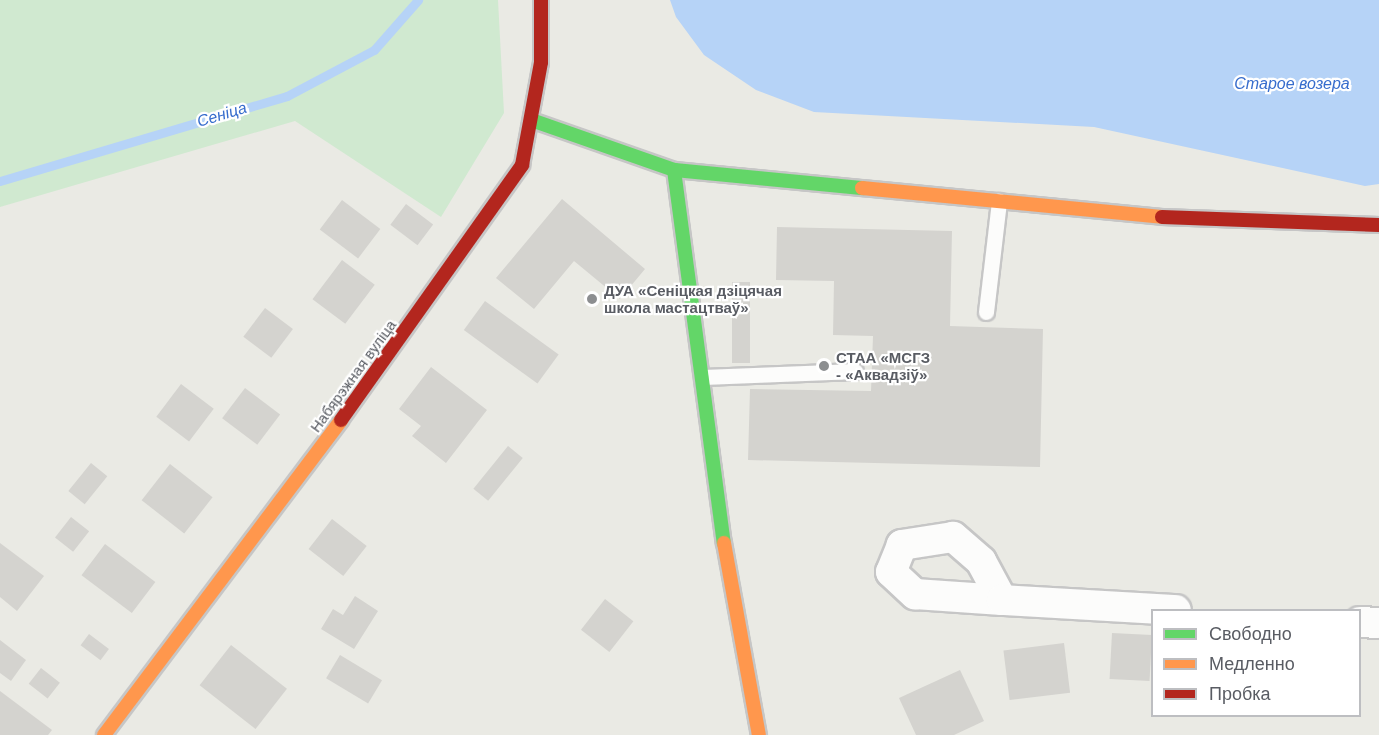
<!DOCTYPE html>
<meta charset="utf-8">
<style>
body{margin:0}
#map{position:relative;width:1379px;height:735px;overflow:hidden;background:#eaeae4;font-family:Helvetica,sans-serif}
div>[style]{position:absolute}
.green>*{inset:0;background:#d0e9d0}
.water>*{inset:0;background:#b6d3f7}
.stream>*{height:9px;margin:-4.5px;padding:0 4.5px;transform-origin:4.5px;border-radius:4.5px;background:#b6d3f7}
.building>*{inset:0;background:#d4d3cf;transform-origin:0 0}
.roads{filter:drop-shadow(2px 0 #c6c6c6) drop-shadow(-2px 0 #c6c6c6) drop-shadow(0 2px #c6c6c6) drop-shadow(0 -2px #c6c6c6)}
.lane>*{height:15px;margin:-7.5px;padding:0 7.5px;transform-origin:7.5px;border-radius:7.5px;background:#fcfcfb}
.street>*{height:30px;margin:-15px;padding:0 15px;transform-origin:15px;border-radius:15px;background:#fcfcfb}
.fast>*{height:14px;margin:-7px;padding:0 7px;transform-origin:7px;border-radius:7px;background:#63d668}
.slow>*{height:14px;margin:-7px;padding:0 7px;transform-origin:7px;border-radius:7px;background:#ff974d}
.jam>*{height:14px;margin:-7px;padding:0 7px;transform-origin:7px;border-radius:7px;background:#b3261e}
.dots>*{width:16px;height:16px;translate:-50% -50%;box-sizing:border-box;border:3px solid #fff;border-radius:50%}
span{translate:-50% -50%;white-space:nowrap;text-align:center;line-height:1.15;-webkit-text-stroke:4.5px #fff;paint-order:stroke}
.poi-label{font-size:15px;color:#595c63;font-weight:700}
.left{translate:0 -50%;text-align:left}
.street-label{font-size:15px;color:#595c63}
.water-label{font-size:16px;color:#376dcd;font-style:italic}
.legend{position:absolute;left:1151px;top:609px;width:210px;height:108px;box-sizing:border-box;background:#fff;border:2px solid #bdbec1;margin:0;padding:8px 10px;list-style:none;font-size:18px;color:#595c63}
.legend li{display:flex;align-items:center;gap:12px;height:30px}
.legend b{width:30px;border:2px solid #bdbec1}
</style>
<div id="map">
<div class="green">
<div style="clip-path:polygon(0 0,498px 0,504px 113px,441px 217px,295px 121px,0 207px)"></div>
</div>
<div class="water">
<div style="clip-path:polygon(670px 0,1379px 0,1379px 184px,1365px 186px,1094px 127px,814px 112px,756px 90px,704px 55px,676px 17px)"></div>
</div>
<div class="stream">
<div style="left:0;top:181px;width:299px;rotate:-16.5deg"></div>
<div style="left:287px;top:96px;width:98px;rotate:-27.9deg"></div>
<div style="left:374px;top:50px;width:67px;rotate:-48.7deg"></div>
</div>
<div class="building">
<div style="clip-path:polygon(562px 199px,645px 269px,620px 299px,574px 261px,534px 309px,496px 278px)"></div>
<div style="left:342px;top:200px;width:48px;height:37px;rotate:37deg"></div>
<div style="left:406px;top:204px;width:34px;height:26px;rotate:37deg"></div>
<div style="clip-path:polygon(777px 227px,952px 231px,950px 326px,1043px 329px,1040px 467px,748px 460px,750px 389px,871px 391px,873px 336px,833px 335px,834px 281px,776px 280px)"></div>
<div style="left:342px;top:260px;width:41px;height:49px;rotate:37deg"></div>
<div style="left:732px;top:282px;width:18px;height:81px"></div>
<div style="left:485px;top:301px;width:91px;height:36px;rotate:36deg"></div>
<div style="left:265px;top:308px;width:35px;height:36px;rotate:37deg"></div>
<div style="clip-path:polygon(431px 367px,487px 410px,446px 463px,412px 436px,421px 426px,399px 409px)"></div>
<div style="left:181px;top:384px;width:41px;height:41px;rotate:37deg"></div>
<div style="left:245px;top:388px;width:44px;height:38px;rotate:37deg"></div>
<div style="left:508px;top:446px;width:19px;height:55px;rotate:39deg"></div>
<div style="left:91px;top:463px;width:21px;height:36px;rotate:39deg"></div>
<div style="left:170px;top:464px;width:54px;height:46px;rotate:38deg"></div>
<div style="left:71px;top:517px;width:23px;height:26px;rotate:38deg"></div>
<div style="left:332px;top:519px;width:44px;height:38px;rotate:38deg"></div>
<div style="clip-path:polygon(0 543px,44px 576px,17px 611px,0 597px)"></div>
<div style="left:105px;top:544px;width:63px;height:39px;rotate:37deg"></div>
<div style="clip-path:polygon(355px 596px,378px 611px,354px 649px,321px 629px,333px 609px,343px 615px)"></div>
<div style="left:605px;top:599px;width:36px;height:39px;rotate:38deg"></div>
<div style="left:1112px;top:633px;width:40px;height:46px;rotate:3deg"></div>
<div style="left:89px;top:634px;width:25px;height:14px;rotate:37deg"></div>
<div style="clip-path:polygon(0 640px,26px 660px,11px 681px,0 673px)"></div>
<div style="left:1064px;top:643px;width:50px;height:61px;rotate:83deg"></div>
<div style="left:231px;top:645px;width:71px;height:51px;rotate:38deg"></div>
<div style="left:340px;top:655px;width:49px;height:27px;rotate:31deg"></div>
<div style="left:41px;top:668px;width:24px;height:20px;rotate:38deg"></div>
<div style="clip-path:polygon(960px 670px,984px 721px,954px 735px,916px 735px,899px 698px)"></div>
<div style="clip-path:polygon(0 691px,52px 730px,48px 735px,0 735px)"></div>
</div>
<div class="roads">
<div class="lane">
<div style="left:986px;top:312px;width:112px;rotate:-83.3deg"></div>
<div style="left:704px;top:377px;width:151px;rotate:-2.3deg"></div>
</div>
<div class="street">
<div style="left:1002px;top:600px;width:44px;rotate:-118.3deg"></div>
<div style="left:981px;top:561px;width:37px;rotate:-139deg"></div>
<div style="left:953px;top:537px;width:52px;rotate:171.1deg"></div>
<div style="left:902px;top:545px;width:29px;rotate:112deg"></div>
<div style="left:891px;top:572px;width:33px;rotate:43deg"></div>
<div style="left:915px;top:594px;width:87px;rotate:3.9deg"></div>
<div style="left:1002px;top:600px;width:174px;rotate:3.3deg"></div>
<div style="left:1360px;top:622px;width:19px;rotate:3deg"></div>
</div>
<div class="fast">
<div style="left:534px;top:121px;width:148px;rotate:19.3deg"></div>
<div style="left:674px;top:170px;width:189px;rotate:5.5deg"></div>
<div style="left:674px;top:170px;width:376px;rotate:82.4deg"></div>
</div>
<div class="slow">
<div style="left:862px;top:188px;width:301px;rotate:5.5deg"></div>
<div style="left:724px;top:543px;width:195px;rotate:79.7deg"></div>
<div style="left:104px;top:735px;width:394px;rotate:-53deg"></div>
</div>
<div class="jam">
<div style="left:1162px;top:217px;width:217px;rotate:2.1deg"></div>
<div style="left:341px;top:420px;width:313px;rotate:-54.6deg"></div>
<div style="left:522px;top:165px;width:105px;rotate:-79.5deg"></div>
<div style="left:541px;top:62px;width:62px;rotate:-90deg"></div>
</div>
</div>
<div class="dots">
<div style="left:592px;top:299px;background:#8c8e90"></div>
<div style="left:824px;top:366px;background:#8c8e90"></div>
</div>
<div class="poi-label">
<span class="left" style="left:604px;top:299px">ДУА «Сеніцкая дзіцячая<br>школа мастацтваў»</span>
<span class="left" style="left:836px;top:366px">СТАА «МСГЗ<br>- «Аквадзіў»</span>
</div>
<div class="street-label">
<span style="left:353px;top:376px;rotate:-54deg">Набярэжная вуліца</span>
</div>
<div class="water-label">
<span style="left:1292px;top:84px">Старое возера</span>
<span style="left:222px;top:115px;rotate:-17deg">Сеніца</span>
</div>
<ul class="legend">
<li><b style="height:8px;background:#63d668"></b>Свободно</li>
<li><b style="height:8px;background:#ff974d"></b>Медленно</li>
<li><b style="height:8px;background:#b3261e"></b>Пробка</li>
</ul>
</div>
